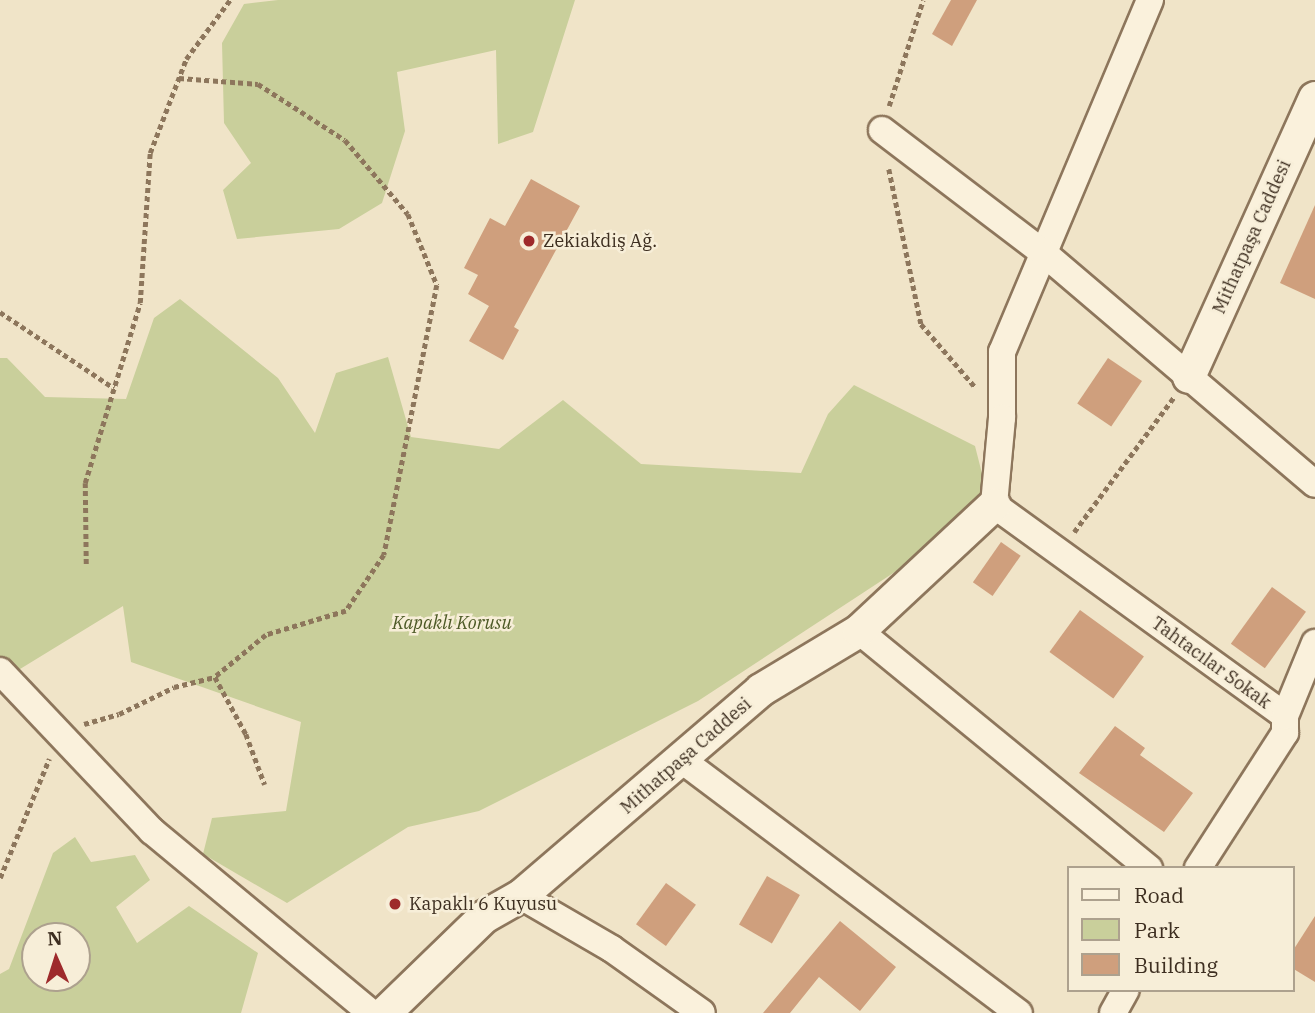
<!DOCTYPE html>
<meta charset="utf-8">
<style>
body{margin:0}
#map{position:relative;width:1315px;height:1013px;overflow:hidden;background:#f0e4c8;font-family:"IBM Plex Serif",serif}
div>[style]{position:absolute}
.green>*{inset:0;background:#c9cf9b}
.building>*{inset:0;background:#cf9f7d;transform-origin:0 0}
.path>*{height:4.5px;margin-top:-2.25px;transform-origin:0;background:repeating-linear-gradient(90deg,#8d765c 0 5px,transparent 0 8.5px)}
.roads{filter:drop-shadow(2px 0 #8d765c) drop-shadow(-2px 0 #8d765c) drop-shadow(0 2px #8d765c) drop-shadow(0 -2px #8d765c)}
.minor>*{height:26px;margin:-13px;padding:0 13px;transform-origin:13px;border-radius:13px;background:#faf1dc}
.tertiary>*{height:32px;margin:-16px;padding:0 16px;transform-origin:16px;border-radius:16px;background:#faf1dc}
.dots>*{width:19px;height:19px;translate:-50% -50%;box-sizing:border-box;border:4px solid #f7eed8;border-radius:50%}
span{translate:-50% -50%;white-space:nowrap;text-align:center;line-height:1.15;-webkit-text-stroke:5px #f7eed8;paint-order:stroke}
.street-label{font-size:18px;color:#3d2e20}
.poi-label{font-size:18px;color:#3d2e20}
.left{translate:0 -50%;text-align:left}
.park-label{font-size:18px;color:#4d5a26;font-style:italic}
.legend{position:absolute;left:1067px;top:866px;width:228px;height:126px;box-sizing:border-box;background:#f7eed8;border:2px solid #ada18e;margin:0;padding:9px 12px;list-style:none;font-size:21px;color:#3d2e20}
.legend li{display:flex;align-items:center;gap:14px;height:35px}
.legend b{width:35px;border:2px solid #ada18e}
.north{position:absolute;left:21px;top:922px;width:70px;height:70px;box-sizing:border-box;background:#f7eed8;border:2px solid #ada18e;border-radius:50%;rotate:357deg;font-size:19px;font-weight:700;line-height:28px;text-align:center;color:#3d2e20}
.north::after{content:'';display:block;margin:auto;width:24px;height:32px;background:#9e2a2b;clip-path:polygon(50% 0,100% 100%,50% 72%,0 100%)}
</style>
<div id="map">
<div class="green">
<div style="clip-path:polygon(278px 0,575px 0,533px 132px,498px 144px,496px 50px,397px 72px,405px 131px,382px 203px,339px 229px,237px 239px,223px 190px,251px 163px,224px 123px,222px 43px,244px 4px)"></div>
<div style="clip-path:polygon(180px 299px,278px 378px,315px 433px,336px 373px,388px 357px,411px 437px,499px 449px,563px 400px,641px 464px,801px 473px,828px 414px,854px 385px,975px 446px,991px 509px,698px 701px,479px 811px,408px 827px,287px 903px,203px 854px,212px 818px,286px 811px,301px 722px,131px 662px,123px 606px,7px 677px,0 660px,0 358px,7px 358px,45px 397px,126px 399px,154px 318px)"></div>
<div style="clip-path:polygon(evenodd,75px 837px,91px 862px,135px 855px,150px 880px,116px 907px,137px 943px,189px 906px,258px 953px,241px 1013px,0 1013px,0 974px,9px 969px,53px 853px,75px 837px,77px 936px,77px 978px,35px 978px,35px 936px,77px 936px)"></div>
</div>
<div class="building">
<div style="clip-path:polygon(951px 0,977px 0,952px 46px,932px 34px)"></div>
<div style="clip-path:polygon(531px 179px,580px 206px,514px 327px,519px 330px,503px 360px,469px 341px,489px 306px,468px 294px,478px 275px,464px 268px,490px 218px,505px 226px)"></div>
<div style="clip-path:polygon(1315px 205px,1315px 299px,1280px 283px)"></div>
<div style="left:1108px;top:358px;width:41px;height:55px;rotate:34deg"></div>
<div style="left:1001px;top:542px;width:24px;height:49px;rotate:35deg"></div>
<div style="left:1272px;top:587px;width:42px;height:70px;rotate:36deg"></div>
<div style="left:1080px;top:610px;width:79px;height:52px;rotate:36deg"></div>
<div style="clip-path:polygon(1115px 726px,1145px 748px,1140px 755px,1193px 793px,1164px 832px,1079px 773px)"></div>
<div style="left:767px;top:876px;width:38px;height:56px;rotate:30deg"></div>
<div style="left:666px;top:883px;width:37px;height:51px;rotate:36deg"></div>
<div style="clip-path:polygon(1315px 916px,1315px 982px,1292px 968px,1292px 952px)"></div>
<div style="clip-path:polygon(840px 921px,896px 967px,860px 1011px,819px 977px,790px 1013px,763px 1013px)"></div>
</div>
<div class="path">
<div style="left:179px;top:78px;width:79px;rotate:4.3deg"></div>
<div style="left:258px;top:84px;width:103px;rotate:32.8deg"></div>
<div style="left:345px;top:140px;width:97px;rotate:49.6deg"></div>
<div style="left:408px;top:214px;width:77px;rotate:67.8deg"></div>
<div style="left:437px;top:285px;width:275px;rotate:101.1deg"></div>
<div style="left:384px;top:555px;width:68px;rotate:124.2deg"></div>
<div style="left:346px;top:611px;width:84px;rotate:163.3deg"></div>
<div style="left:266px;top:635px;width:66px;rotate:140.5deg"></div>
<div style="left:889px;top:106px;width:111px;rotate:-72.2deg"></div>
<div style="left:889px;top:169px;width:158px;rotate:78.3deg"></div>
<div style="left:921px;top:324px;width:84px;rotate:49.3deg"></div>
<div style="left:0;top:312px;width:137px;rotate:33.7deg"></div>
<div style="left:1074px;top:532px;width:167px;rotate:-53.5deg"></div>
<div style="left:86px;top:564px;width:81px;rotate:-90.7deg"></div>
<div style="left:85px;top:483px;width:188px;rotate:-73deg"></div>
<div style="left:140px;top:303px;width:150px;rotate:-86.2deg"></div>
<div style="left:150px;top:153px;width:101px;rotate:-69deg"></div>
<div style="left:186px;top:59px;width:74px;rotate:-53.3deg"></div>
<div style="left:84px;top:724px;width:36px;rotate:-16deg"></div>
<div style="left:119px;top:714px;width:61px;rotate:-26.1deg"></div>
<div style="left:174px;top:687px;width:42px;rotate:-13.7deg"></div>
<div style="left:215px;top:677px;width:65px;rotate:61.5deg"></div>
<div style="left:246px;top:734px;width:54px;rotate:69.6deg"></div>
<div style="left:0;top:878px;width:129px;rotate:-67.6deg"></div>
</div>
<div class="roads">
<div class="minor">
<div style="left:1150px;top:0;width:382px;rotate:112.8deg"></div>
<div style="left:1002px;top:352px;width:66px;rotate:90deg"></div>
<div style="left:1002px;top:418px;width:87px;rotate:95.3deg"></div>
<div style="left:994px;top:505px;width:359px;rotate:35.9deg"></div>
<div style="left:1285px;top:716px;width:17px;rotate:90deg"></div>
<div style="left:1285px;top:733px;width:161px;rotate:122.8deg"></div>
<div style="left:882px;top:130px;width:206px;rotate:37.3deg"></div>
<div style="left:1046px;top:255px;width:353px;rotate:40.4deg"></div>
<div style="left:859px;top:631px;width:375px;rotate:39.3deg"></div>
<div style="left:0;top:671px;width:221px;rotate:46.5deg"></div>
<div style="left:152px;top:831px;width:285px;rotate:39.7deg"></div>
<div style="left:1285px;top:716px;width:79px;rotate:-67.7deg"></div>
<div style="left:683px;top:761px;width:420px;rotate:36.9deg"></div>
<div style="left:521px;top:896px;width:105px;rotate:30.2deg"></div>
<div style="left:612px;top:949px;width:110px;rotate:35.4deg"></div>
<div style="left:1113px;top:1013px;width:26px;rotate:-61deg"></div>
</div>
<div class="tertiary">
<div style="left:1189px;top:377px;width:306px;rotate:-65.7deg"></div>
<div style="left:385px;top:1013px;width:138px;rotate:-44.1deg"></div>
<div style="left:484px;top:917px;width:43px;rotate:-29.6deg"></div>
<div style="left:521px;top:896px;width:316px;rotate:-40.6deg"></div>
<div style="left:761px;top:690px;width:114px;rotate:-31deg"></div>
<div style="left:859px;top:631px;width:185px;rotate:-43deg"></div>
</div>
</div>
<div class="dots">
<div style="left:529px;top:241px;background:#9e2a2b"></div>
<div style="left:395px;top:904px;background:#9e2a2b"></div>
</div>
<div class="street-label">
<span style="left:1252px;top:237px;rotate:-66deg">Mithatpaşa Caddesi</span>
<span style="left:1211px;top:663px;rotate:36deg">Tahtacılar Sokak</span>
<span style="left:686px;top:756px;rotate:-41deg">Mithatpaşa Caddesi</span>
</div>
<div class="poi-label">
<span class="left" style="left:543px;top:241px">Zekiakdiş Ağ.</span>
<span class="left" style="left:409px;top:904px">Kapaklı 6 Kuyusu</span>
</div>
<div class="park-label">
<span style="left:452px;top:623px">Kapaklı Korusu</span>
</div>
<ul class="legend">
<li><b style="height:9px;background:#faf1dc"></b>Road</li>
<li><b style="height:19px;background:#c9cf9b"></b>Park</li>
<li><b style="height:19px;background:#cf9f7d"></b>Building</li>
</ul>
<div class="north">N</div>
</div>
